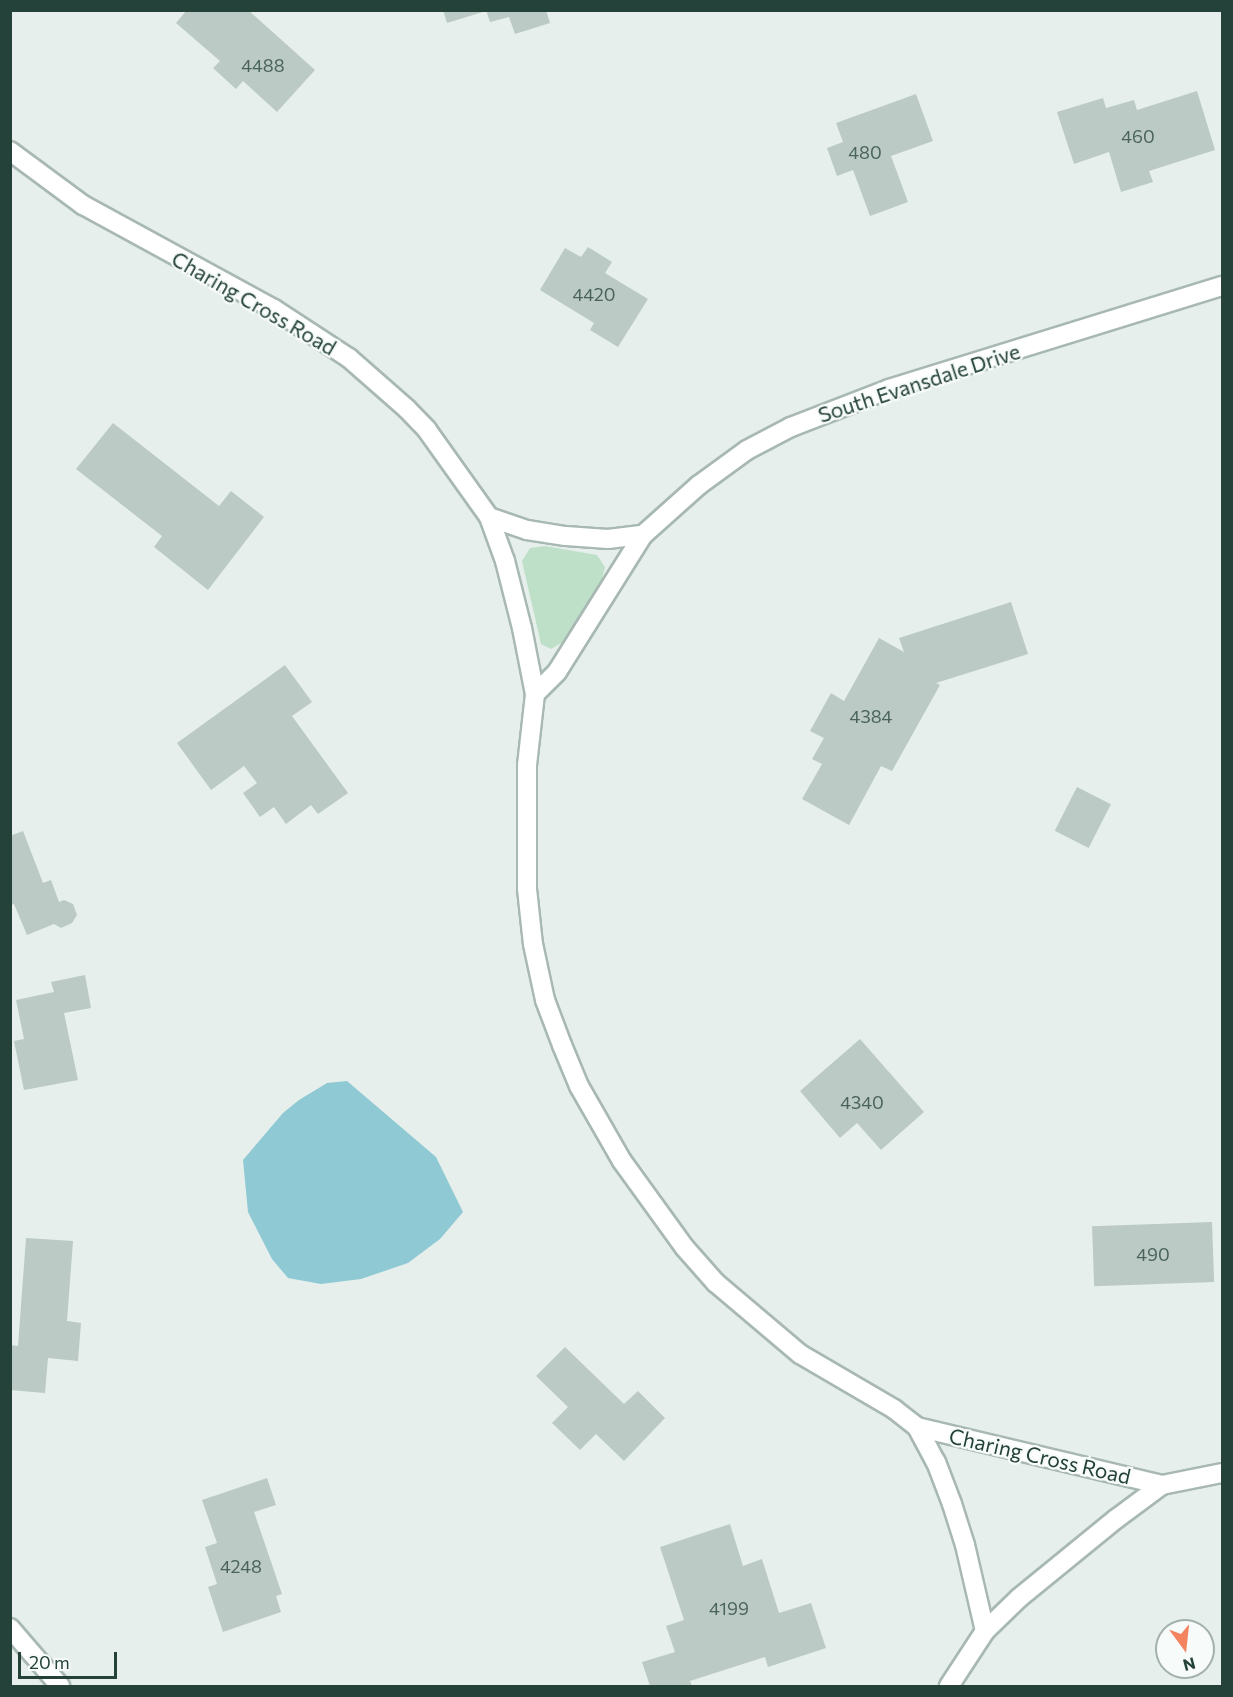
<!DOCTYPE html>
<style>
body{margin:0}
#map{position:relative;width:1233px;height:1697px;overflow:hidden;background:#e6efeb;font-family:Commissioner,sans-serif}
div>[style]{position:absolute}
.green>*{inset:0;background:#bfe0c8}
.water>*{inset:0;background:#8ec9d4}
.building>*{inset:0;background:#bbcac4;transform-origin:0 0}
.roads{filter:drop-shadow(2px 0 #a8b8b2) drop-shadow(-2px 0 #a8b8b2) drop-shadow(0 2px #a8b8b2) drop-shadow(0 -2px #a8b8b2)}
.minor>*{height:18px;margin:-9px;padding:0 9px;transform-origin:9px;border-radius:9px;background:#fff}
span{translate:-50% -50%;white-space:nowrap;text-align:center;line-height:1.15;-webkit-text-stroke:4.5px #f7fbf9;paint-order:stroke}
.number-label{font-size:18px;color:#4a645c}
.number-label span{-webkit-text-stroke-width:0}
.street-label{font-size:21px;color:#24423a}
.frame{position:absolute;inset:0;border:12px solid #24423a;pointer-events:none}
.north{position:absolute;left:1155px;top:1619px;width:60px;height:60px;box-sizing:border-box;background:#f7fbf9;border:2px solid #a3b1ad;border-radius:50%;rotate:165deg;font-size:16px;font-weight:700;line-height:24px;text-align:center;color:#24423a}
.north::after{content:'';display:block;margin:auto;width:21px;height:27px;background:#f4845f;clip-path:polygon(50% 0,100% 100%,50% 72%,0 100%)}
.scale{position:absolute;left:18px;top:1652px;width:99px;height:27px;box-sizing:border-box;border:3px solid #24423a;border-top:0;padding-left:8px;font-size:18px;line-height:21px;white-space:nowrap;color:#24423a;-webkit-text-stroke:4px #f7fbf9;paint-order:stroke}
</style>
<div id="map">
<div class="green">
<div style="clip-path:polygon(545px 546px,597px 555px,605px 567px,601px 583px,563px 642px,551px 649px,541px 644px,522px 561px,530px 548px)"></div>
</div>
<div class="water">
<div style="clip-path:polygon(347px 1081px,436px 1157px,463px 1212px,440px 1239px,408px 1263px,361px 1279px,321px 1284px,288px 1278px,272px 1259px,248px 1212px,243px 1160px,283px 1113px,299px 1100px,327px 1083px)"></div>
</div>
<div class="building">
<div style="clip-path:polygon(187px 10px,248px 10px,315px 70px,277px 112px,243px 81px,236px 89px,213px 68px,220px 61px,176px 23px)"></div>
<div style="clip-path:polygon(443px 10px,486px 10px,486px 11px,447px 23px)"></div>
<div style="clip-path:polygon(486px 10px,546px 10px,550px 23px,515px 34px,509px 17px,490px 22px)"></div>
<div style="clip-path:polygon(1197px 91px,1215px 150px,1149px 171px,1153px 182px,1121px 192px,1109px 152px,1074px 164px,1057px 112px,1103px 98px,1106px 108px,1134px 100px,1137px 110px)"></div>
<div style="clip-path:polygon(916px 94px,933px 141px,891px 156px,908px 202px,870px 216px,853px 170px,837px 176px,827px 148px,843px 142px,836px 123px)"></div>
<div style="clip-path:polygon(588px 247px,612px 262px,605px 273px,648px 299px,618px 347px,590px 330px,594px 323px,540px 290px,565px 248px,581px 257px)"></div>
<div style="clip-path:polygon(113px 423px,219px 506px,231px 491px,264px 517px,208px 590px,154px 547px,162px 536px,76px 469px)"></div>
<div style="clip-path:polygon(1011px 602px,1028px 654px,936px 683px,940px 685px,892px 771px,881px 766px,849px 825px,802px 799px,822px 764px,812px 759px,824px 738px,810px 731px,831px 693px,844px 701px,879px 638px,904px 652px,899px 638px)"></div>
<div style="clip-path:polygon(285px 665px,312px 702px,292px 716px,348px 793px,318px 814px,311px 805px,286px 824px,274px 807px,260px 817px,243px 793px,257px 783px,244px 766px,211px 790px,177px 743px)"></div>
<div style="left:1077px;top:787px;width:38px;height:49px;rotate:27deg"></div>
<div style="clip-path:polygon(23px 831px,43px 883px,51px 880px,59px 902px,64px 900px,73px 904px,77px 915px,72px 923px,61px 928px,54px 924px,27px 935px,14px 904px,10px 905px,10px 836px)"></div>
<div style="clip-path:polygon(85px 975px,91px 1008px,64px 1013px,78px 1080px,24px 1090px,14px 1041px,24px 1039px,16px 1000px,54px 992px,51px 982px)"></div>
<div style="clip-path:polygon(860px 1039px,924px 1112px,881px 1150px,857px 1123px,840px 1138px,800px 1091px)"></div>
<div style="left:1212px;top:1222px;width:60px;height:120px;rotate:88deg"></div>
<div style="clip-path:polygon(26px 1238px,73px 1241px,67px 1321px,81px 1323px,78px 1361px,48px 1358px,45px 1393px,10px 1390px,10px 1345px,18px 1346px)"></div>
<div style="clip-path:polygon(565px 1347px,624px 1404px,638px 1391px,665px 1418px,624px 1461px,596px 1434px,580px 1450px,552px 1423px,568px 1407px,536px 1376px)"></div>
<div style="clip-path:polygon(267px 1478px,276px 1505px,254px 1512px,282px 1594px,276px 1596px,281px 1612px,223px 1632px,208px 1587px,217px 1584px,205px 1547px,217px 1543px,202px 1500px)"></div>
<div style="clip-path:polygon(730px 1524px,743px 1566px,762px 1559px,779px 1613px,811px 1603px,826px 1648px,768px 1667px,765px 1657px,690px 1681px,692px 1686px,650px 1686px,642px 1662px,675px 1652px,666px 1626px,684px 1620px,660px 1547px)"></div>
</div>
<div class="roads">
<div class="minor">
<div style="left:10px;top:151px;width:91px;rotate:36.5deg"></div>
<div style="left:83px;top:205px;width:217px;rotate:28.6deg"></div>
<div style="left:274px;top:309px;width:90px;rotate:33.2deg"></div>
<div style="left:349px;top:358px;width:77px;rotate:41.3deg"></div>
<div style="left:407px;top:409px;width:29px;rotate:46deg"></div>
<div style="left:427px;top:430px;width:107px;rotate:54.5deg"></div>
<div style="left:489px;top:517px;width:47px;rotate:70deg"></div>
<div style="left:505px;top:561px;width:69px;rotate:75.8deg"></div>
<div style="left:522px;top:628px;width:67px;rotate:78.9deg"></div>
<div style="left:535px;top:694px;width:71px;rotate:96.4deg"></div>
<div style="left:527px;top:765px;width:124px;rotate:90deg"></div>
<div style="left:527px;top:889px;width:55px;rotate:83.8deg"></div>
<div style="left:533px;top:944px;width:57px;rotate:77.9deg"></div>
<div style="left:545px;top:1000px;width:48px;rotate:69.3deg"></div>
<div style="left:562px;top:1045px;width:44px;rotate:67.5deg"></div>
<div style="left:579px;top:1086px;width:86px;rotate:60.2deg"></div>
<div style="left:622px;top:1161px;width:107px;rotate:54.1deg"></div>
<div style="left:685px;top:1248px;width:47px;rotate:48.5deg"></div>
<div style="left:716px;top:1283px;width:110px;rotate:40.2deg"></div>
<div style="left:800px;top:1354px;width:109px;rotate:30.3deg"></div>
<div style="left:894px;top:1409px;width:29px;rotate:38deg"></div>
<div style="left:917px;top:1427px;width:40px;rotate:62deg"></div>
<div style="left:936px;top:1462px;width:45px;rotate:69.1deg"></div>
<div style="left:952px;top:1504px;width:43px;rotate:72.4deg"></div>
<div style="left:965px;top:1545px;width:88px;rotate:76.9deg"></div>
<div style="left:985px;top:1631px;width:66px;rotate:123.2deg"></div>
<div style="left:489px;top:517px;width:40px;rotate:18.9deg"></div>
<div style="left:527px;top:530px;width:39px;rotate:9deg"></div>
<div style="left:566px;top:536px;width:42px;rotate:4.1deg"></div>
<div style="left:608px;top:539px;width:35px;rotate:-7deg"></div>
<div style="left:535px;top:694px;width:31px;rotate:-45deg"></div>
<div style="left:557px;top:672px;width:162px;rotate:-57.9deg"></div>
<div style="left:643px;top:535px;width:75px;rotate:-41.8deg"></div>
<div style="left:699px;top:485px;width:59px;rotate:-36.1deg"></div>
<div style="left:747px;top:450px;width:50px;rotate:-27.6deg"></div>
<div style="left:791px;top:427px;width:105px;rotate:-21.2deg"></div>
<div style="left:889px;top:389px;width:349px;rotate:-17.2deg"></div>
<div style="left:917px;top:1427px;width:252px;rotate:13.3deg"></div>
<div style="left:10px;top:1628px;width:77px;rotate:49.2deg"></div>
<div style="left:985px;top:1631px;width:47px;rotate:-44.1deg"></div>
<div style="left:1019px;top:1598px;width:125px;rotate:-39.2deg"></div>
<div style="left:1116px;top:1519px;width:57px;rotate:-36.5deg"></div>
<div style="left:1162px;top:1485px;width:61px;rotate:-11.3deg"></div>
</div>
</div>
<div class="number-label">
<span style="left:263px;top:65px">4488</span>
<span style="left:1138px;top:136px">460</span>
<span style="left:865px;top:152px">480</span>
<span style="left:594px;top:294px">4420</span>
<span style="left:871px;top:716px">4384</span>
<span style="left:862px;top:1102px">4340</span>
<span style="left:1153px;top:1254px">490</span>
<span style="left:241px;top:1566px">4248</span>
<span style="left:729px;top:1608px">4199</span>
</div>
<div class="street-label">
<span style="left:254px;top:303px;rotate:30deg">Charing Cross Road</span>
<span style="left:919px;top:383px;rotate:-18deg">South Evansdale Drive</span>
<span style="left:1040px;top:1456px;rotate:13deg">Charing Cross Road</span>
</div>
<div class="frame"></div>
<div class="north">N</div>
<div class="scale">20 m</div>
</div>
